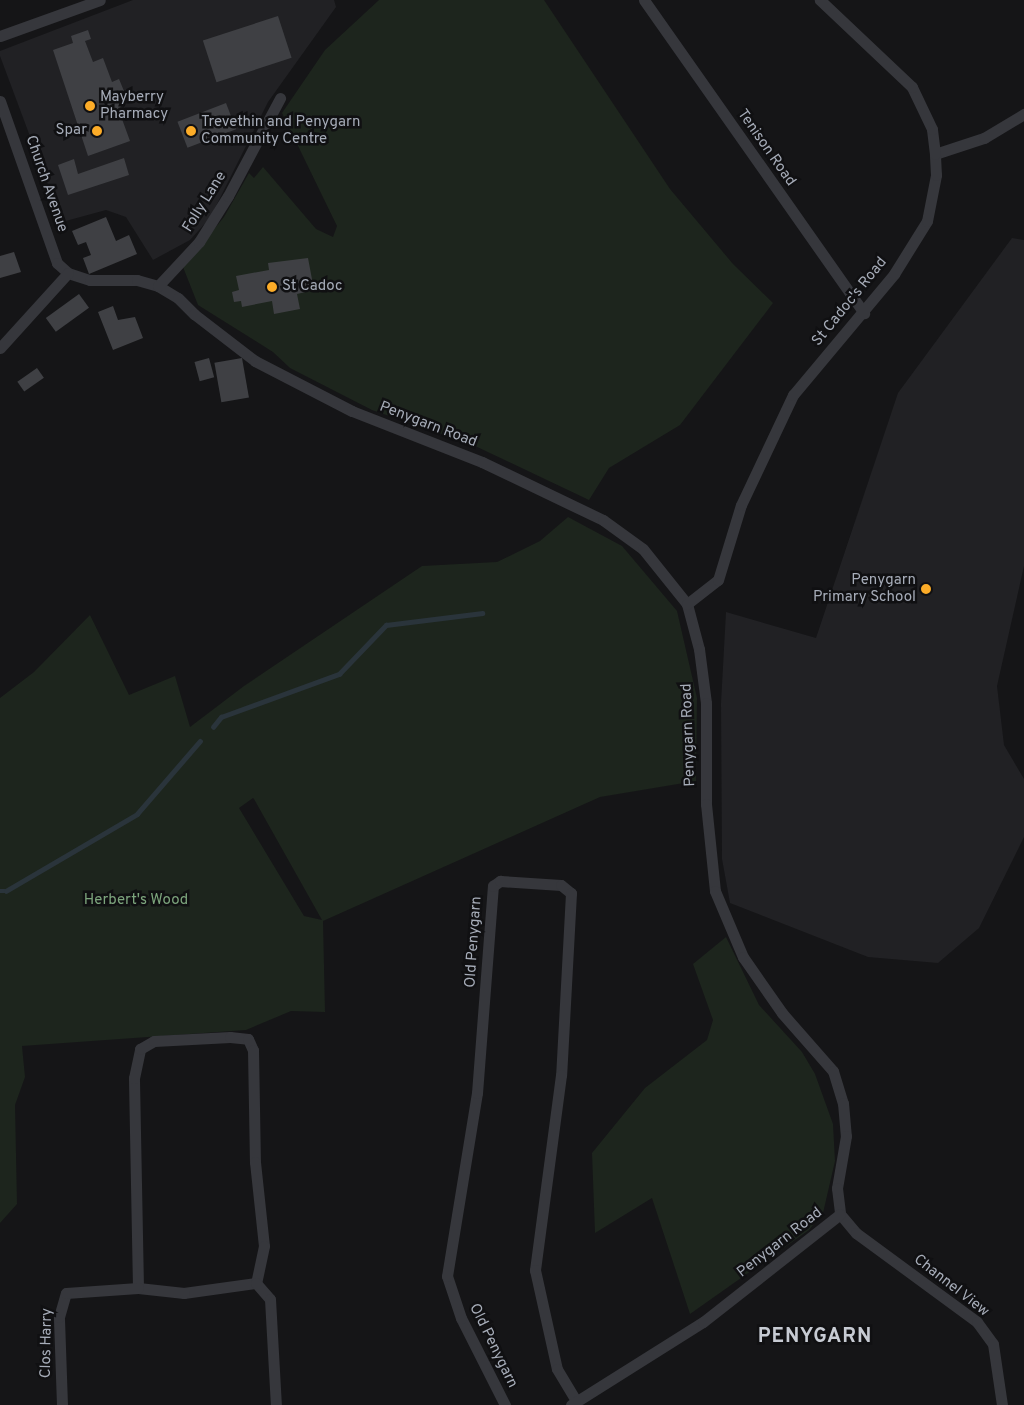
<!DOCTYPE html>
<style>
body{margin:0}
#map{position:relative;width:1024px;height:1405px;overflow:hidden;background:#151517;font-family:Overpass,sans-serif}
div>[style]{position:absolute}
.built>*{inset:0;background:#212124}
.green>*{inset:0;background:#1d251d}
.stream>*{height:4.5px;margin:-2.25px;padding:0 2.25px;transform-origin:2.25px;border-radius:2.25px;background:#2a343b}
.building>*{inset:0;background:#3f4044;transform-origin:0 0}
.minor>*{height:11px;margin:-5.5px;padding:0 5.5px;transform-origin:5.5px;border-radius:5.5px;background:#36373c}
.dots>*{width:14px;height:14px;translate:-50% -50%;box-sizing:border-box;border:2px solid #101012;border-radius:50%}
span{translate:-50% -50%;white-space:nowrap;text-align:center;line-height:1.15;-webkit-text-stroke:5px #101012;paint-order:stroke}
.poi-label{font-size:15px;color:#a6acb8}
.left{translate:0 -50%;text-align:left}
.right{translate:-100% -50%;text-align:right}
.street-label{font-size:15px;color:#a6acb8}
.park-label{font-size:15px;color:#7ca47c}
.district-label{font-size:20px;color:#c7cbd3;font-weight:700;letter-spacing:1px}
</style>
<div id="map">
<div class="built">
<div style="clip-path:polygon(133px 0,334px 0,336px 7px,268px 102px,210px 218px,190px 240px,153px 260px,126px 217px,106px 210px,62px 222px,0 56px,0 51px)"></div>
<div style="clip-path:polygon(1012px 238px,1024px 240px,1024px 566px,997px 686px,1004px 745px,1024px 779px,1024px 837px,979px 928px,938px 963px,868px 957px,730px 903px,722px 859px,721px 703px,726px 612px,816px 638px,898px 393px)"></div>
</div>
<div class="green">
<div style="clip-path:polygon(379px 0,544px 0,670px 189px,733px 264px,773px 303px,680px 425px,609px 468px,589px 500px,473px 445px,372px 410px,290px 368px,273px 352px,198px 305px,183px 267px,224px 217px,249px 173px,254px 178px,263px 167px,316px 229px,333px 237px,337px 226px,282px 113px,325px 50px)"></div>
<div style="clip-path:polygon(evenodd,568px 517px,622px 546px,677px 611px,697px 698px,696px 781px,600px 797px,323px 921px,325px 1012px,291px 1011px,246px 1030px,22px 1046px,25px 1077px,15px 1105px,17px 1204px,0 1223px,0 698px,34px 672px,90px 615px,129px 695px,175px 676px,190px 727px,244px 686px,422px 566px,497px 562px,540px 541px,568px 517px,253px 798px,254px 799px,322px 920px,304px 916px,239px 808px,253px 798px)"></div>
<div style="clip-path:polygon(726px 937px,759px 1005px,802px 1052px,815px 1074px,833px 1124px,835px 1161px,823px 1213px,809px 1230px,690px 1314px,652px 1198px,595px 1233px,592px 1153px,645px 1088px,707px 1040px,713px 1020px,693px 964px)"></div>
</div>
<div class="stream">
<div style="left:213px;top:727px;width:13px;rotate:-51deg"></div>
<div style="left:221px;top:717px;width:126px;rotate:-20deg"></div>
<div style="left:339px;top:674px;width:68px;rotate:-46.2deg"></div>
<div style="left:386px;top:625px;width:97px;rotate:-7.1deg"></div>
<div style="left:0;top:891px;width:6px"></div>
<div style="left:6px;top:891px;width:152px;rotate:-30.4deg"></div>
<div style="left:137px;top:814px;width:96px;rotate:-49.2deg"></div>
</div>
<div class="building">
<div style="left:278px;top:16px;width:44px;height:79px;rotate:72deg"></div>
<div style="clip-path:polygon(88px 30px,91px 39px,85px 41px,93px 62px,103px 58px,112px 82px,119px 79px,124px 91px,116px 94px,121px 107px,118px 108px,130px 141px,88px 156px,53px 50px,73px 43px,71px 36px)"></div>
<div style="left:226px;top:103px;width:28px;height:52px;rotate:69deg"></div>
<div style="clip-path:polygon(124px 158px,129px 175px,68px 195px,58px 165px,74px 159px,78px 174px)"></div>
<div style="clip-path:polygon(106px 217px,116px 241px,129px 235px,137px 254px,89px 274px,83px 258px,91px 255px,86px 242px,78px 245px,72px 231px)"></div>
<div style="clip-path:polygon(14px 252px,21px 272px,0 278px,0 256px)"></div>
<div style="clip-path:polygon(308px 258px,314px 290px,297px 294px,300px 309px,274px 314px,272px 301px,242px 307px,241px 301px,234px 302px,232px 292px,239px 290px,236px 276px,269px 270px,268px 263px)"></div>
<div style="left:79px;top:294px;width:17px;height:41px;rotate:54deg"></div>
<div style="clip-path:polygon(113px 306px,118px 320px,135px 317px,143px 338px,113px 350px,98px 312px)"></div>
<div style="left:209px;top:358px;width:20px;height:15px;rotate:75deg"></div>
<div style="left:242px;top:358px;width:40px;height:28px;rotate:80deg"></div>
<div style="left:37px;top:368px;width:12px;height:24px;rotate:55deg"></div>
</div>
<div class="minor">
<div style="left:644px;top:0;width:383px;rotate:54.9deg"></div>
<div style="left:0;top:36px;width:106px;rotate:-19.8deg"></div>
<div style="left:0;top:101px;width:172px;rotate:70.6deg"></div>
<div style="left:57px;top:263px;width:15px;rotate:42deg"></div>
<div style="left:68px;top:273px;width:23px;rotate:18deg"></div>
<div style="left:90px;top:280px;width:47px"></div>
<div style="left:137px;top:280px;width:22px;rotate:16deg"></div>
<div style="left:158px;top:286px;width:23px;rotate:31deg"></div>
<div style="left:178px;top:298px;width:23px;rotate:45deg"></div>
<div style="left:194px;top:314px;width:77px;rotate:37.6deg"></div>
<div style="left:255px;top:361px;width:109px;rotate:27.3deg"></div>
<div style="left:352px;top:411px;width:140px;rotate:21.4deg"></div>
<div style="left:482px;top:462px;width:134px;rotate:25.6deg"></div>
<div style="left:603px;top:520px;width:49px;rotate:35.9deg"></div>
<div style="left:643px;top:549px;width:70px;rotate:51.3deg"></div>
<div style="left:687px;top:604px;width:47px;rotate:75.1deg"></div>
<div style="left:699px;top:649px;width:54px;rotate:82.6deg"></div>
<div style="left:706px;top:703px;width:101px;rotate:90deg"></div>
<div style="left:706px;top:804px;width:87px;rotate:84.1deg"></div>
<div style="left:715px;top:891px;width:72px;rotate:67deg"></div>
<div style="left:743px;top:957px;width:68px;rotate:55.1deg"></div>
<div style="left:782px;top:1013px;width:77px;rotate:48.7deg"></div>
<div style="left:833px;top:1071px;width:34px;rotate:73deg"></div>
<div style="left:843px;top:1103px;width:33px;rotate:85deg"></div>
<div style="left:846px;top:1136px;width:53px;rotate:99.8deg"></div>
<div style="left:837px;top:1188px;width:26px;rotate:83deg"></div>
<div style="left:935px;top:154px;width:52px;rotate:-18.1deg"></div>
<div style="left:984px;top:138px;width:47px;rotate:-31deg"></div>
<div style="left:158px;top:286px;width:60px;rotate:-47deg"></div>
<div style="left:199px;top:242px;width:54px;rotate:-57.8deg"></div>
<div style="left:228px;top:196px;width:111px;rotate:-62deg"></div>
<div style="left:0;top:348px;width:101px;rotate:-47.8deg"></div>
<div style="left:687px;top:604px;width:39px;rotate:-38deg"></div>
<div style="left:718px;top:580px;width:78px;rotate:-73deg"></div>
<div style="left:741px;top:505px;width:122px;rotate:-64.7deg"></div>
<div style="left:793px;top:395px;width:158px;rotate:-50.1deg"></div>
<div style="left:894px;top:274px;width:62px;rotate:-58.1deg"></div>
<div style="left:927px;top:221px;width:47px;rotate:-78.9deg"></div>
<div style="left:936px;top:175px;width:21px;rotate:-93deg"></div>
<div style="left:935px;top:154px;width:25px;rotate:-97deg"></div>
<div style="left:932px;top:129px;width:47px;rotate:-115.5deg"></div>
<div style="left:912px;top:87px;width:127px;rotate:-136.6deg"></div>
<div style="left:840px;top:1214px;width:25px;rotate:50deg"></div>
<div style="left:856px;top:1233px;width:150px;rotate:36.3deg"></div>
<div style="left:977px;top:1322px;width:27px;rotate:54deg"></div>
<div style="left:993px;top:1344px;width:62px;rotate:81.6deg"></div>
<div style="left:256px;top:1283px;width:73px;rotate:172.1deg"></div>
<div style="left:184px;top:1293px;width:46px;rotate:-173.8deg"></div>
<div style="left:138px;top:1288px;width:210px;rotate:-91.1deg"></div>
<div style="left:134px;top:1078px;width:30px;rotate:-78deg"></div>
<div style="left:140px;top:1049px;width:16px;rotate:-30deg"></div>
<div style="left:154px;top:1041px;width:76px;rotate:-3deg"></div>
<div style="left:230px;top:1037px;width:18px;rotate:6deg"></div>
<div style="left:248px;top:1039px;width:12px;rotate:66deg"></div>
<div style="left:253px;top:1050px;width:112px;rotate:89deg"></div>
<div style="left:255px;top:1162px;width:84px;rotate:83.9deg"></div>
<div style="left:264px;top:1246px;width:38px;rotate:102deg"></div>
<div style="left:256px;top:1283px;width:21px;rotate:49deg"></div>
<div style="left:270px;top:1299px;width:106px;rotate:86.8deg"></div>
<div style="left:62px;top:1405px;width:88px;rotate:-92deg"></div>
<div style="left:59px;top:1317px;width:25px;rotate:-74deg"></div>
<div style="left:66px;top:1293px;width:72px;rotate:-4deg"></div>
<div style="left:505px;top:1405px;width:97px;rotate:-116.8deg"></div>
<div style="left:461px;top:1318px;width:44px;rotate:-108.4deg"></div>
<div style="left:447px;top:1276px;width:185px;rotate:-80.7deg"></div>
<div style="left:477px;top:1093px;width:208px;rotate:-85.6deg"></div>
<div style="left:493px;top:886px;width:9px;rotate:-36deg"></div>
<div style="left:500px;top:881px;width:61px;rotate:3.8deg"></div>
<div style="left:561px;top:885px;width:13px;rotate:39deg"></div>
<div style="left:571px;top:893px;width:182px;rotate:93.1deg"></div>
<div style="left:561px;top:1075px;width:197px;rotate:97.6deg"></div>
<div style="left:535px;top:1270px;width:101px;rotate:77.5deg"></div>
<div style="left:557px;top:1369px;width:37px;rotate:59deg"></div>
<div style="left:571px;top:1405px;width:156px;rotate:-32.2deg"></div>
<div style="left:703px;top:1322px;width:174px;rotate:-38.2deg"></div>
</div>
<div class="dots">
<div style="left:90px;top:106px;background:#fcac28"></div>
<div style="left:97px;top:131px;background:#fcac28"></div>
<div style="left:191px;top:131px;background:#fcac28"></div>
<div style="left:272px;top:287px;background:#fcac28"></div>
<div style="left:926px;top:589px;background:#fcac28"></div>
</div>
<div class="poi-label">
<span class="left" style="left:100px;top:106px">Mayberry<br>Pharmacy</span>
<span class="left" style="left:201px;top:131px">Trevethin and Penygarn<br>Community Centre</span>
<span class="right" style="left:87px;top:131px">Spar</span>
<span class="left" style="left:282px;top:287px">St Cadoc</span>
<span class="right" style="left:916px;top:589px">Penygarn<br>Primary School</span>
</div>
<div class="street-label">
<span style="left:766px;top:148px;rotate:55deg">Tenison Road</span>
<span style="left:46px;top:184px;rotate:71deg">Church Avenue</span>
<span style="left:205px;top:202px;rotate:-58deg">Folly Lane</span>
<span style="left:850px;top:302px;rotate:-51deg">St Cadoc's Road</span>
<span style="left:428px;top:425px;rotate:21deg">Penygarn Road</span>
<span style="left:689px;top:735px;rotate:-92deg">Penygarn Road</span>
<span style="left:474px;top:942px;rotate:-86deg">Old Penygarn</span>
<span style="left:780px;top:1243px;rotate:-38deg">Penygarn Road</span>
<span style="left:951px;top:1286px;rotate:38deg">Channel View</span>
<span style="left:47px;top:1343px;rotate:-89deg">Clos Harry</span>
<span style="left:493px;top:1346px;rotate:64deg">Old Penygarn</span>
</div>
<div class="park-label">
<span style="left:136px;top:901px">Herbert's Wood</span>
</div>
<div class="district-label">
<span style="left:815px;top:1337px">PENYGARN</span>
</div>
</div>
